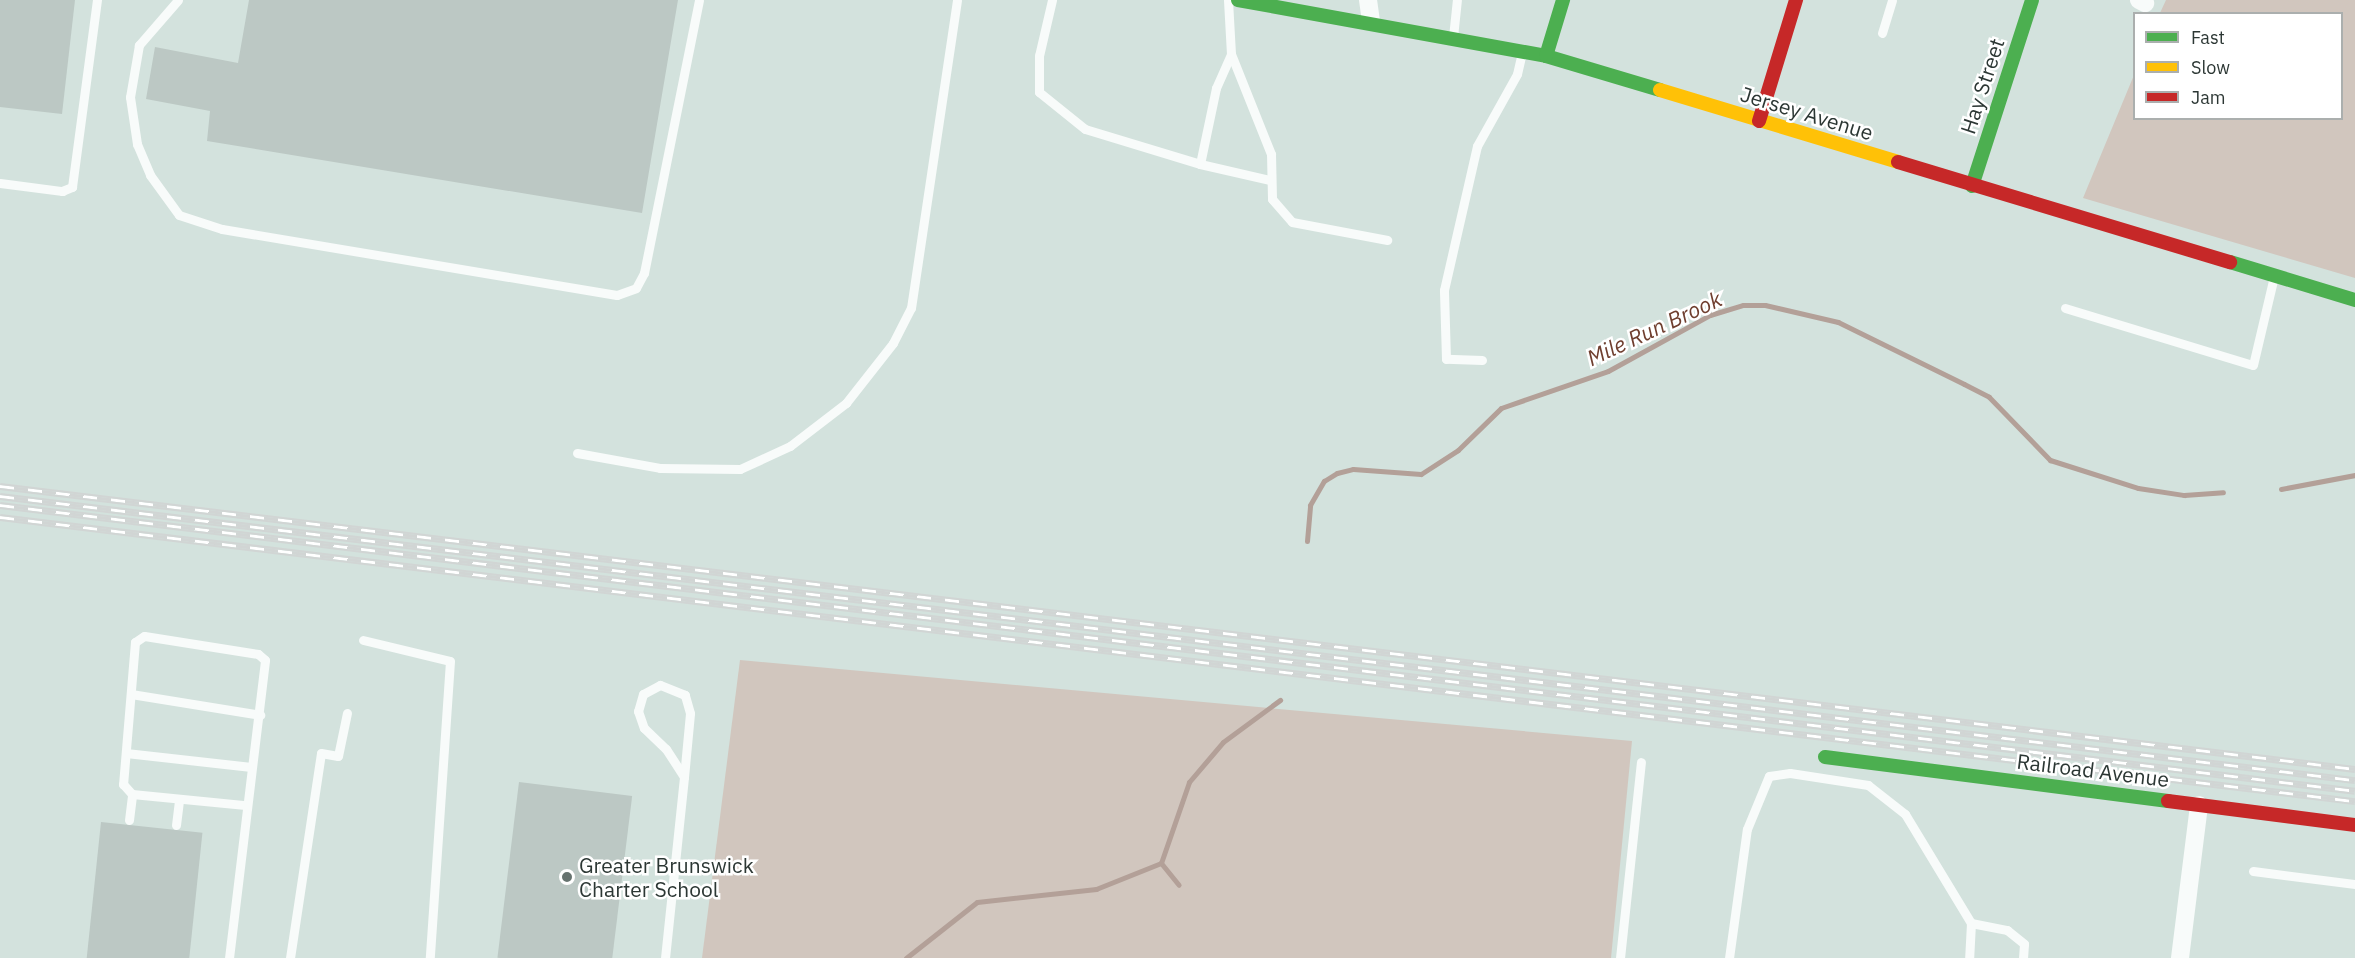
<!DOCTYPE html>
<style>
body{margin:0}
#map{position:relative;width:2355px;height:958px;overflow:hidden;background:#d3e2dd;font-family:"IBM Plex Sans",sans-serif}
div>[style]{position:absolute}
.green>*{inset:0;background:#d1c6be}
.stream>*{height:5px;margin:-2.5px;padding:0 2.5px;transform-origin:2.5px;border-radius:2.5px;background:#b3a098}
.building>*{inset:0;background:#bcc8c4;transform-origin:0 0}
.lane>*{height:9px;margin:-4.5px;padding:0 4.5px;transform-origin:4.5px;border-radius:4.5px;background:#f8fbfa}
.street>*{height:18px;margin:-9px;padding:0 9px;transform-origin:9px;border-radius:9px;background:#f8fbfa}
.fast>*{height:14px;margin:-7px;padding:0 7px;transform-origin:7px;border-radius:7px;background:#4caf50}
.slow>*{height:14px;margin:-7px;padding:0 7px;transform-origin:7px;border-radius:7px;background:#ffc107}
.jam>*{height:14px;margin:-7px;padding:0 7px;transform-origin:7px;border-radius:7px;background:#c62828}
.rail>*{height:7px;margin-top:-3.5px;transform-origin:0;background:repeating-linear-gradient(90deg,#fff 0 14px,#d1d5d4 0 28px);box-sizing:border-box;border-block:2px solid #d1d5d4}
.dots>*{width:16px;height:16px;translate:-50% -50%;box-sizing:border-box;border:3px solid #fff;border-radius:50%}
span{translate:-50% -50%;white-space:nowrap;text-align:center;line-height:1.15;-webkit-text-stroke:5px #fff;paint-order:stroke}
.street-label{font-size:21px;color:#2c3734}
.poi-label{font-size:21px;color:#2c3734}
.left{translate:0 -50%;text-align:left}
.water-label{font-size:22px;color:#6f3e2e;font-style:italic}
.legend{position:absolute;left:2133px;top:12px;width:210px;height:108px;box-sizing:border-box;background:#fff;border:2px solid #abafae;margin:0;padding:8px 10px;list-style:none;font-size:18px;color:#2c3734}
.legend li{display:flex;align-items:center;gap:12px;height:30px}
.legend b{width:30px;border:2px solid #abafae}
</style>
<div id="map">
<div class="green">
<div style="clip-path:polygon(2166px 0,2355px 0,2355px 278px,2083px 198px,2134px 75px,2134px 118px,2342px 118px,2342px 14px,2160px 13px)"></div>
<div style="clip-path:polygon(740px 660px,1632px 741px,1611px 958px,702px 958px)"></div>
</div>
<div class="stream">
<div style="left:2281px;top:489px;width:75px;rotate:-10.7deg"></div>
<div style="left:1307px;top:541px;width:36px;rotate:-85deg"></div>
<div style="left:1310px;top:505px;width:28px;rotate:-60deg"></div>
<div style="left:1324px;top:481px;width:15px;rotate:-32deg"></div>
<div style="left:1337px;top:473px;width:16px;rotate:-14deg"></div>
<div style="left:1353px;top:469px;width:68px;rotate:4.2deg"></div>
<div style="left:1421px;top:474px;width:44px;rotate:-33deg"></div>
<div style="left:1458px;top:450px;width:60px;rotate:-44.3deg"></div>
<div style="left:1501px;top:408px;width:113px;rotate:-19.1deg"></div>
<div style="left:1608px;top:371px;width:116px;rotate:-28.8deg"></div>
<div style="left:1710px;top:315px;width:34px;rotate:-17deg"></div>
<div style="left:1743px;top:305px;width:22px"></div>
<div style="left:1765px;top:305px;width:75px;rotate:13.1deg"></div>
<div style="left:1838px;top:322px;width:140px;rotate:26.2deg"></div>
<div style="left:1964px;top:384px;width:28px;rotate:27deg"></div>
<div style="left:1989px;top:397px;width:88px;rotate:45.9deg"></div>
<div style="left:2050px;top:460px;width:92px;rotate:17.7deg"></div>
<div style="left:2138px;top:488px;width:47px;rotate:8.7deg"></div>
<div style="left:2184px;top:495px;width:39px;rotate:-4deg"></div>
<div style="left:1161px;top:863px;width:28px;rotate:51deg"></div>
<div style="left:906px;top:958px;width:90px;rotate:-38.3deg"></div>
<div style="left:977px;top:902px;width:120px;rotate:-6.2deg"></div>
<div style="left:1096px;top:889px;width:70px;rotate:-21.8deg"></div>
<div style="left:1161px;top:863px;width:86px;rotate:-70.9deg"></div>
<div style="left:1189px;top:782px;width:52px;rotate:-49.6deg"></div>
<div style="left:1223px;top:742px;width:71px;rotate:-36.4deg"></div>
</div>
<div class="building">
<div style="clip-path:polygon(0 0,75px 0,62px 114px,0 107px)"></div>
<div style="clip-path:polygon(249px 0,678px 0,642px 213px,207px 141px,210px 111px,146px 99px,155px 47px,238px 63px)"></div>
<div style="left:519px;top:782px;width:114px;height:177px;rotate:7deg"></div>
<div style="left:101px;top:822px;width:102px;height:137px;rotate:6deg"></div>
</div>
<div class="lane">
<div style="left:178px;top:0;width:60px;rotate:130.9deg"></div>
<div style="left:139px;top:45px;width:53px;rotate:99.8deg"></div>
<div style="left:130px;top:97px;width:48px;rotate:81.5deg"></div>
<div style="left:137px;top:144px;width:34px;rotate:67deg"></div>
<div style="left:150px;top:175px;width:49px;rotate:54.1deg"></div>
<div style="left:179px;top:215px;width:45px;rotate:18deg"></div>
<div style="left:222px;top:229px;width:400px;rotate:9.5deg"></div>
<div style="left:617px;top:295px;width:20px;rotate:-20deg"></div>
<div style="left:636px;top:288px;width:17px;rotate:-62deg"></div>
<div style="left:644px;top:273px;width:278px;rotate:-78.6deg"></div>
<div style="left:1052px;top:0;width:57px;rotate:103.1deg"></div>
<div style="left:1039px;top:56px;width:36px;rotate:90deg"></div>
<div style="left:1039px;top:92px;width:59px;rotate:38.8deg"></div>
<div style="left:1085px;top:129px;width:120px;rotate:16.9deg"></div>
<div style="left:1200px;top:164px;width:78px;rotate:-78.1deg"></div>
<div style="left:1216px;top:88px;width:37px;rotate:-66deg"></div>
<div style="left:1231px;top:54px;width:54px;rotate:-93.2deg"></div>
<div style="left:1882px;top:33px;width:34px;rotate:-73deg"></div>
<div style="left:1453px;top:37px;width:37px;rotate:-84deg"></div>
<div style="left:1231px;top:54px;width:108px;rotate:68.2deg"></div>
<div style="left:1271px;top:154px;width:45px;rotate:88.7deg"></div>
<div style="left:1272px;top:199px;width:30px;rotate:49deg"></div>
<div style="left:1292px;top:222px;width:97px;rotate:10.7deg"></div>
<div style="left:1200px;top:164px;width:72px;rotate:12.9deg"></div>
<div style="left:0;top:183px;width:63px;rotate:7.4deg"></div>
<div style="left:62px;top:191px;width:11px;rotate:-22deg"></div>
<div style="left:72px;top:187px;width:189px;rotate:-82.4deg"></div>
<div style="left:2065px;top:308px;width:196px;rotate:16.9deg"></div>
<div style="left:2253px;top:365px;width:91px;rotate:-76.7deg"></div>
<div style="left:1482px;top:360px;width:36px;rotate:-178deg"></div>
<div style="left:1446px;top:359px;width:69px;rotate:-91.7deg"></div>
<div style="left:1444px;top:290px;width:148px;rotate:-77.1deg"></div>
<div style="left:1477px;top:146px;width:82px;rotate:-60.9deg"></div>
<div style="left:1517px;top:74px;width:22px;rotate:-77deg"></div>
<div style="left:577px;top:453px;width:84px;rotate:10.2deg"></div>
<div style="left:660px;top:468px;width:80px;rotate:0.7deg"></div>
<div style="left:740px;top:469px;width:55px;rotate:-24.7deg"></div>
<div style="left:790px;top:446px;width:71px;rotate:-37.5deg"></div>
<div style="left:846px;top:403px;width:76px;rotate:-51.9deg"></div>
<div style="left:893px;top:343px;width:39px;rotate:-63deg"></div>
<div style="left:911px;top:308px;width:311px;rotate:-81.5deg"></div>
<div style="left:363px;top:640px;width:89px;rotate:13.6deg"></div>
<div style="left:450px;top:661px;width:298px;rotate:93.9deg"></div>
<div style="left:131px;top:694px;width:131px;rotate:9.2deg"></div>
<div style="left:126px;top:753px;width:126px;rotate:6.4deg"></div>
<div style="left:129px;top:820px;width:26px;rotate:-83deg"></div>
<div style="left:176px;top:825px;width:26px;rotate:-83deg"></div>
<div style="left:2253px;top:871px;width:103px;rotate:7.3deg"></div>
<div style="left:1971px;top:923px;width:37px;rotate:11deg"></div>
<div style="left:2007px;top:930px;width:22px;rotate:39deg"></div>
<div style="left:2024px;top:944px;width:14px;rotate:94deg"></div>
<div style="left:229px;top:958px;width:300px;rotate:-83.1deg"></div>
<div style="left:265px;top:660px;width:9px;rotate:-139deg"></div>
<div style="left:258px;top:654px;width:115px;rotate:-171deg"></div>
<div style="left:144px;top:636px;width:11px;rotate:146deg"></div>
<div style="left:135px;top:642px;width:143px;rotate:94.8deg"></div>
<div style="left:123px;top:784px;width:13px;rotate:48deg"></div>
<div style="left:132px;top:794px;width:114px;rotate:5.6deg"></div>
<div style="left:290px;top:958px;width:207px;rotate:-81.4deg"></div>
<div style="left:321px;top:753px;width:17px;rotate:10deg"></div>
<div style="left:338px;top:756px;width:44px;rotate:-78.2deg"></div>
<div style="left:665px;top:958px;width:182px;rotate:-84deg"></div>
<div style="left:684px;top:777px;width:64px;rotate:-84.6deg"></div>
<div style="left:690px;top:713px;width:19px;rotate:-106deg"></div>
<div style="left:685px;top:695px;width:27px;rotate:-158deg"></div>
<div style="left:660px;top:685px;width:19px;rotate:152deg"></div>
<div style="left:643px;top:694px;width:18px;rotate:106deg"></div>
<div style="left:638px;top:711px;width:18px;rotate:71deg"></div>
<div style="left:644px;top:728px;width:30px;rotate:44deg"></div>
<div style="left:666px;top:749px;width:33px;rotate:57deg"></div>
<div style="left:1620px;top:958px;width:197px;rotate:-83.9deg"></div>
<div style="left:1729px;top:958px;width:130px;rotate:-82.1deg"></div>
<div style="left:1747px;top:829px;width:57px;rotate:-67.5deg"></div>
<div style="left:1769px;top:776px;width:21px;rotate:-8deg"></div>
<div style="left:1790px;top:773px;width:79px;rotate:8.7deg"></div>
<div style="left:1868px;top:785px;width:47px;rotate:38.1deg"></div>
<div style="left:1905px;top:814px;width:127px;rotate:58.8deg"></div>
<div style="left:1971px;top:923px;width:35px;rotate:93deg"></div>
</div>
<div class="street">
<div style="left:1368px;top:0;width:22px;rotate:82deg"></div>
<div style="left:2139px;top:0;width:7px;rotate:27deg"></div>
<div style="left:2180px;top:958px;width:154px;rotate:-82.9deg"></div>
</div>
<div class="fast">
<div style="left:1238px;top:0;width:313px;rotate:10.3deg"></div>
<div style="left:1546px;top:56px;width:119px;rotate:16.6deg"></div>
<div style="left:1546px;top:56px;width:59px;rotate:-73.1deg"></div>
<div style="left:1972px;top:186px;width:195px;rotate:-72.1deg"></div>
<div style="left:2230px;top:262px;width:131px;rotate:16.9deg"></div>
<div style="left:1825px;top:757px;width:346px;rotate:7.3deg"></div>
</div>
<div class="slow">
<div style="left:1660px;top:90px;width:249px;rotate:16.8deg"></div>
</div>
<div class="jam">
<div style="left:1759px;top:121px;width:127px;rotate:-73deg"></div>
<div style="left:1898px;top:162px;width:347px;rotate:16.8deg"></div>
<div style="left:2168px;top:801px;width:189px;rotate:7.3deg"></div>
</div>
<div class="rail">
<div style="left:0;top:486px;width:2372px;rotate:6.85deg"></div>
<div style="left:0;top:496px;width:2372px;rotate:6.88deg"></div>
<div style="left:0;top:505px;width:2372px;rotate:6.92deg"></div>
<div style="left:0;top:517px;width:2372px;rotate:6.88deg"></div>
</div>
<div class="dots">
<div style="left:567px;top:877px;background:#66736f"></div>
</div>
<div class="street-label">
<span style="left:1982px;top:86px;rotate:-72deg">Hay Street</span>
<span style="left:1807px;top:113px;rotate:17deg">Jersey Avenue</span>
<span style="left:2093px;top:770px;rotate:7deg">Railroad Avenue</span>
</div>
<div class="poi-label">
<span class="left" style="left:579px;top:877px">Greater Brunswick<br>Charter School</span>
</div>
<div class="water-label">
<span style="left:1654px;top:328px;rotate:-25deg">Mile Run Brook</span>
</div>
<ul class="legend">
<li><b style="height:8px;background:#4caf50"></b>Fast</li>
<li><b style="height:8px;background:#ffc107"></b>Slow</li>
<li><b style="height:8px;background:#c62828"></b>Jam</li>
</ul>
</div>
